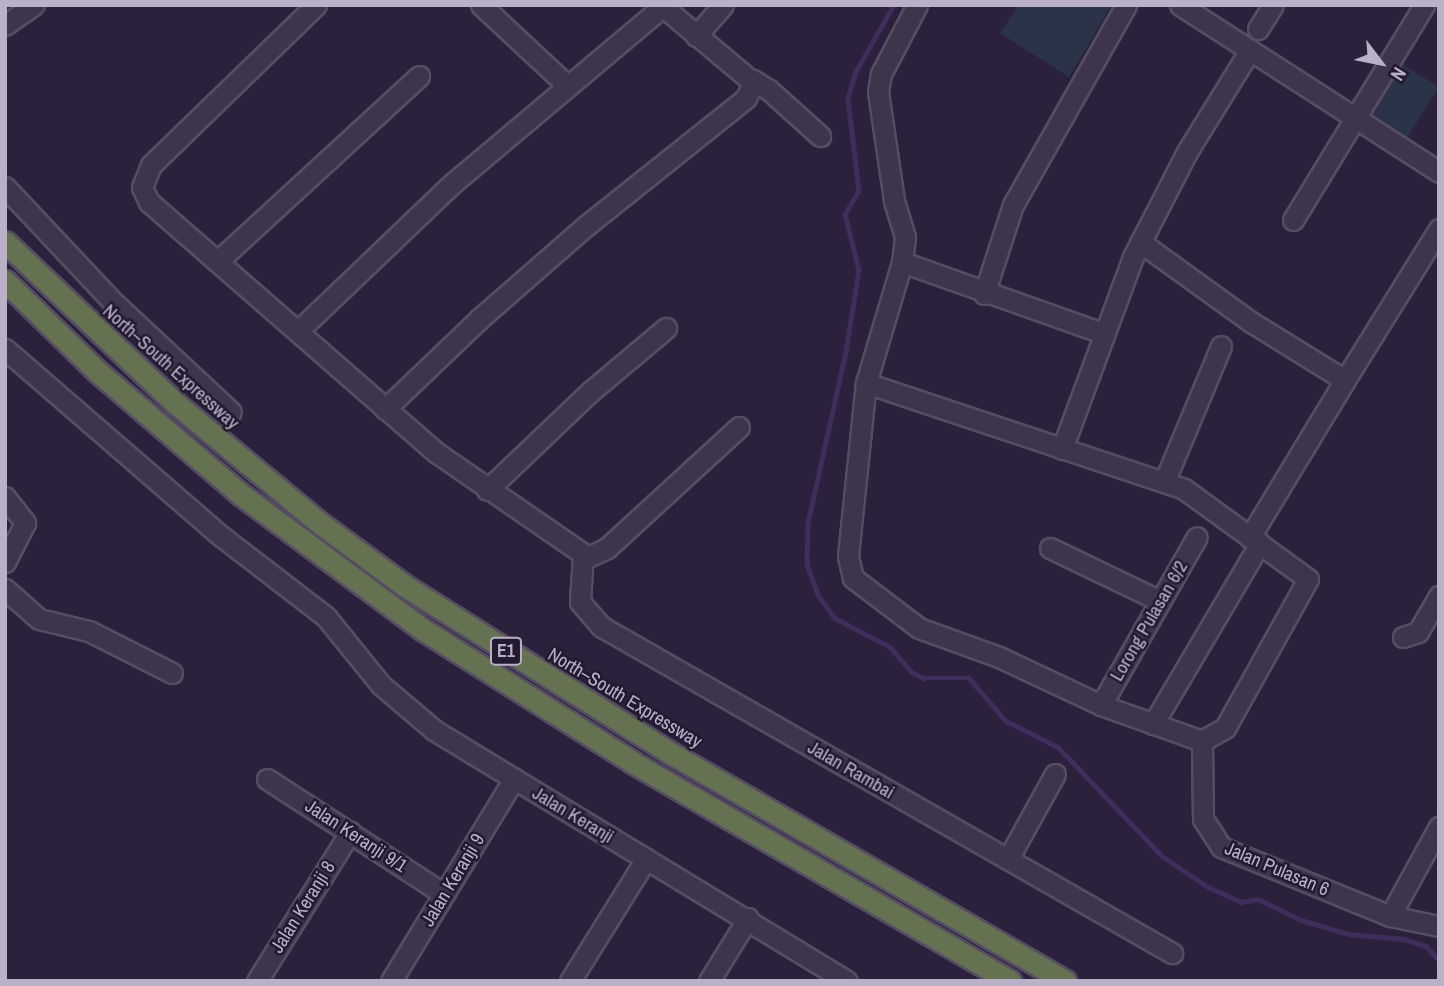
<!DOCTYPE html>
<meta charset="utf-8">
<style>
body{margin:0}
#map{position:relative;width:1444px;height:986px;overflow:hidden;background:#2b213c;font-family:"Archivo Narrow",sans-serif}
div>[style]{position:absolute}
.green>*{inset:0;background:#2b3348;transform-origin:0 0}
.stream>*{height:4.5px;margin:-2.25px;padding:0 2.25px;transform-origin:2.25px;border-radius:2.25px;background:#3f2d5b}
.roads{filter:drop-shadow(2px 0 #564d63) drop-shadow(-2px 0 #564d63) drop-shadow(0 2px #564d63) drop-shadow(0 -2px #564d63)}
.minor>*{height:19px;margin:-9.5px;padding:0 9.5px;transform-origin:9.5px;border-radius:9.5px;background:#3e354c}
.highway>*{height:21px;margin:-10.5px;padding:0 10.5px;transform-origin:10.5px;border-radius:10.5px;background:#647251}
span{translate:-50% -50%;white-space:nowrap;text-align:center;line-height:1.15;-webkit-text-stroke:5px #231a30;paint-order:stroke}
.shield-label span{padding:2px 5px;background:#231a30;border:2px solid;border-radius:5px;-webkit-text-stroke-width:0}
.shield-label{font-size:18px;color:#bab0c8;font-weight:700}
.street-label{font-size:19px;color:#bab0c8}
.frame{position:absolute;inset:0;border:7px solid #bab0c8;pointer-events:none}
.north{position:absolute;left:1346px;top:28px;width:70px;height:70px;-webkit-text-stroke:5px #231a30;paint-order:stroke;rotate:122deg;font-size:19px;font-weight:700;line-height:28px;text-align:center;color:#bab0c8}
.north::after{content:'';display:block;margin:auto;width:24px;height:32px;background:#bab0c8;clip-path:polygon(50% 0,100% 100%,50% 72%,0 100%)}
</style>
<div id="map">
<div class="green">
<div style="clip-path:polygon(1019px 5px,1112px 5px,1069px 77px,1000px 33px)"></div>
<div style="left:1399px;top:62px;width:47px;height:65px;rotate:32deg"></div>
</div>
<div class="stream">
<div style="left:894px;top:5px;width:77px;rotate:119.6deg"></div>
<div style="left:856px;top:72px;width:28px;rotate:107deg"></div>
<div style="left:848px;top:99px;width:93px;rotate:83.2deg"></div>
<div style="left:859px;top:191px;width:27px;rotate:121deg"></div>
<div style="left:845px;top:214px;width:58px;rotate:76deg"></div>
<div style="left:859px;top:270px;width:83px;rotate:99deg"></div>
<div style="left:846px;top:352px;width:175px;rotate:102.5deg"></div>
<div style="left:808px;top:523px;width:41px;rotate:91.4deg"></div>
<div style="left:807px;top:564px;width:33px;rotate:70deg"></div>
<div style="left:818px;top:595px;width:29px;rotate:54deg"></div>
<div style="left:835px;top:618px;width:62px;rotate:27.8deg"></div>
<div style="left:890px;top:647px;width:33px;rotate:49deg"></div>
<div style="left:912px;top:672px;width:13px;rotate:29deg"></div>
<div style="left:923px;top:678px;width:46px"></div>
<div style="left:969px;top:678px;width:57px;rotate:49.3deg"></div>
<div style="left:1006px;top:721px;width:58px;rotate:26.6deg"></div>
<div style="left:1058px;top:747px;width:151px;rotate:46.3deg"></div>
<div style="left:1162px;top:856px;width:55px;rotate:34deg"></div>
<div style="left:1208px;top:887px;width:36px;rotate:24deg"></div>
<div style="left:1241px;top:902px;width:17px;rotate:-10deg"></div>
<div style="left:1258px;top:899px;width:48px;rotate:26deg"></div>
<div style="left:1301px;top:920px;width:50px;rotate:16.3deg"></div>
<div style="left:1349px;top:934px;width:55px;rotate:5.2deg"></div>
<div style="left:1404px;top:939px;width:23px;rotate:18deg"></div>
<div style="left:1426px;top:946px;width:19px;rotate:47deg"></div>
</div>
<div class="roads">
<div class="minor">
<div style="left:316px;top:5px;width:230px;rotate:135.9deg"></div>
<div style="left:151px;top:165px;width:24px;rotate:112deg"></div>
<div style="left:142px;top:187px;width:17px;rotate:65deg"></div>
<div style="left:149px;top:202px;width:382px;rotate:41.1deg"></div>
<div style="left:437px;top:453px;width:183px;rotate:34.6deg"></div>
<div style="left:588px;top:557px;width:21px;rotate:-25deg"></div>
<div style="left:607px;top:548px;width:179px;rotate:-42.5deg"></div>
<div style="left:481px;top:5px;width:119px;rotate:43deg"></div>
<div style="left:1180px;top:5px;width:308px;rotate:32.8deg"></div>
<div style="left:5px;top:25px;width:35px;rotate:-35deg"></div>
<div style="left:1258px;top:29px;width:28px;rotate:-58deg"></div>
<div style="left:696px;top:36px;width:41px;rotate:-48.9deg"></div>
<div style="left:752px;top:85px;width:5px;rotate:-79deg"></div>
<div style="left:753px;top:80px;width:19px;rotate:32deg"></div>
<div style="left:769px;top:90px;width:69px;rotate:42deg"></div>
<div style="left:5px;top:187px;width:158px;rotate:46.8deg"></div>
<div style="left:113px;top:302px;width:161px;rotate:43deg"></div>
<div style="left:1293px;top:220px;width:252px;rotate:-58.6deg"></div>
<div style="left:1140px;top:242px;width:137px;rotate:35.8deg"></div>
<div style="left:1251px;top:322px;width:110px;rotate:31.7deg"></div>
<div style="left:1345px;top:380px;width:184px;rotate:121.2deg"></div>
<div style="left:219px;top:260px;width:272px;rotate:-42.6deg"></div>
<div style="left:902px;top:262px;width:213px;rotate:19.5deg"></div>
<div style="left:984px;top:294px;width:94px;rotate:-72deg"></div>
<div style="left:1013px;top:205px;width:230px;rotate:-60.5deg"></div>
<div style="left:298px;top:331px;width:214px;rotate:-43.7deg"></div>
<div style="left:453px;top:183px;width:273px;rotate:-40.1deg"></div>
<div style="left:5px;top:349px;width:286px;rotate:40.9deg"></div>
<div style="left:221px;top:536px;width:133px;rotate:37.6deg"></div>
<div style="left:326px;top:617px;width:87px;rotate:51deg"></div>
<div style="left:381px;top:685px;width:70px;rotate:40.3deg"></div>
<div style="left:434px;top:730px;width:483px;rotate:31.3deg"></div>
<div style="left:1345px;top:380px;width:178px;rotate:-58.1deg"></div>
<div style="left:866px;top:383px;width:335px;rotate:18.4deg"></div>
<div style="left:1184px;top:489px;width:153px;rotate:36deg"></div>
<div style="left:1308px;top:579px;width:171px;rotate:119.1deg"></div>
<div style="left:1225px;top:728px;width:26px;rotate:151deg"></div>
<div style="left:1202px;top:741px;width:107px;rotate:-160.4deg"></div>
<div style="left:1101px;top:705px;width:113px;rotate:-154.8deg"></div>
<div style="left:999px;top:657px;width:85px;rotate:-160.1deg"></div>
<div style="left:919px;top:628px;width:83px;rotate:-142.9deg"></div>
<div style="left:853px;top:578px;width:23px;rotate:-103deg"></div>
<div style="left:848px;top:556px;width:174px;rotate:-84.1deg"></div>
<div style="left:866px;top:383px;width:126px;rotate:-73.4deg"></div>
<div style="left:902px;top:262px;width:25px;rotate:-83deg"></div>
<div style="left:905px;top:237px;width:39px;rotate:-107deg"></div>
<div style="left:894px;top:200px;width:109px;rotate:-98.4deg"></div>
<div style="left:878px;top:92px;width:18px;rotate:-81deg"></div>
<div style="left:881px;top:74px;width:78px;rotate:-62.4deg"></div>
<div style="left:385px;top:409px;width:129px;rotate:-43.7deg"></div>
<div style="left:478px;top:320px;width:145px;rotate:-41.1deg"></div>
<div style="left:587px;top:225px;width:203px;rotate:-38.6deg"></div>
<div style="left:746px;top:98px;width:14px;rotate:-65deg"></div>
<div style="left:752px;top:85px;width:7px;rotate:-117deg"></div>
<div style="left:749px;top:79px;width:115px;rotate:-139.9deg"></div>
<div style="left:1062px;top:449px;width:205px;rotate:-69.7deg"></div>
<div style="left:1133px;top:257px;width:118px;rotate:-62.8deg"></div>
<div style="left:1187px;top:152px;width:120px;rotate:-58.3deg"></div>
<div style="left:1165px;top:480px;width:145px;rotate:-67.3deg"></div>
<div style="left:487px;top:490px;width:144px;rotate:-43.6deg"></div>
<div style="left:591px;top:391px;width:98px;rotate:-40deg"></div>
<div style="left:5px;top:497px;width:33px;rotate:52deg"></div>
<div style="left:25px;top:523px;width:44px;rotate:117.1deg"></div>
<div style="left:1050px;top:548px;width:122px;rotate:25.7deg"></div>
<div style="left:583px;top:555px;width:47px;rotate:93.7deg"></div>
<div style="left:580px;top:602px;width:33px;rotate:49deg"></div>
<div style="left:602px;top:627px;width:657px;rotate:29.77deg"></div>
<div style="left:5px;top:589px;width:45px;rotate:41.4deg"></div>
<div style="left:39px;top:619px;width:51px;rotate:13.5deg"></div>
<div style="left:89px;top:631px;width:93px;rotate:26.8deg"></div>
<div style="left:1403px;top:637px;width:16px;rotate:-18deg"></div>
<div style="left:1418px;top:632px;width:42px;rotate:-59.7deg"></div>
<div style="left:1101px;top:705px;width:193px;rotate:-60.3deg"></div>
<div style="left:1153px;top:724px;width:210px;rotate:-59.4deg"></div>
<div style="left:1202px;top:741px;width:78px;rotate:89.3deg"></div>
<div style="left:1203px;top:819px;width:33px;rotate:57deg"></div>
<div style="left:1221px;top:847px;width:183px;rotate:22.2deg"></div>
<div style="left:1390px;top:916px;width:50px;rotate:11.5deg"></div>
<div style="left:267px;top:779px;width:211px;rotate:33deg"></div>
<div style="left:1008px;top:859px;width:97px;rotate:-61.1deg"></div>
<div style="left:1390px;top:916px;width:102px;rotate:-61.2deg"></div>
<div style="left:257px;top:981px;width:176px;rotate:-58deg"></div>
<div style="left:391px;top:981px;width:237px;rotate:-58.7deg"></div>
<div style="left:570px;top:981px;width:144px;rotate:-58.1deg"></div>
<div style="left:709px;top:981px;width:74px;rotate:-58.2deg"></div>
</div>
<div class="highway">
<div style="left:5px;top:242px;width:234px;rotate:43.4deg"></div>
<div style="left:175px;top:403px;width:190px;rotate:39.7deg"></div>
<div style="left:321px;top:524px;width:104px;rotate:36.4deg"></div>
<div style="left:405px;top:586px;width:315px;rotate:32.2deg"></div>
<div style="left:672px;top:754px;width:454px;rotate:30deg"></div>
<div style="left:5px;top:281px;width:130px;rotate:44.4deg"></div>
<div style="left:98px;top:372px;width:186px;rotate:40.6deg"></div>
<div style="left:239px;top:493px;width:228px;rotate:36.6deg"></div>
<div style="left:422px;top:629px;width:249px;rotate:32.3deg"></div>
<div style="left:632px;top:762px;width:437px;rotate:30.1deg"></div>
</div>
</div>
<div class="shield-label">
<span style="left:506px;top:651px">E1</span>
</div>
<div class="street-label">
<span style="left:171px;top:367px;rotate:42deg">North–South Expressway</span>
<span style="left:1149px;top:621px;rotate:-60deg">Lorong Pulasan 6/2</span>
<span style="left:625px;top:698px;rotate:31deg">North–South Expressway</span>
<span style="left:851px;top:770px;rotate:30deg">Jalan Rambai</span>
<span style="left:573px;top:815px;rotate:31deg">Jalan Keranji</span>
<span style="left:356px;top:836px;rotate:33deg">Jalan Keranji 9/1</span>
<span style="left:1277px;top:869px;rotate:23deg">Jalan Pulasan 6</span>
<span style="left:453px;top:880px;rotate:-59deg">Jalan Keranji 9</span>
<span style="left:303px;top:907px;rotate:-58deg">Jalan Keranji 8</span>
</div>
<div class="frame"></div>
<div class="north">N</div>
</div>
